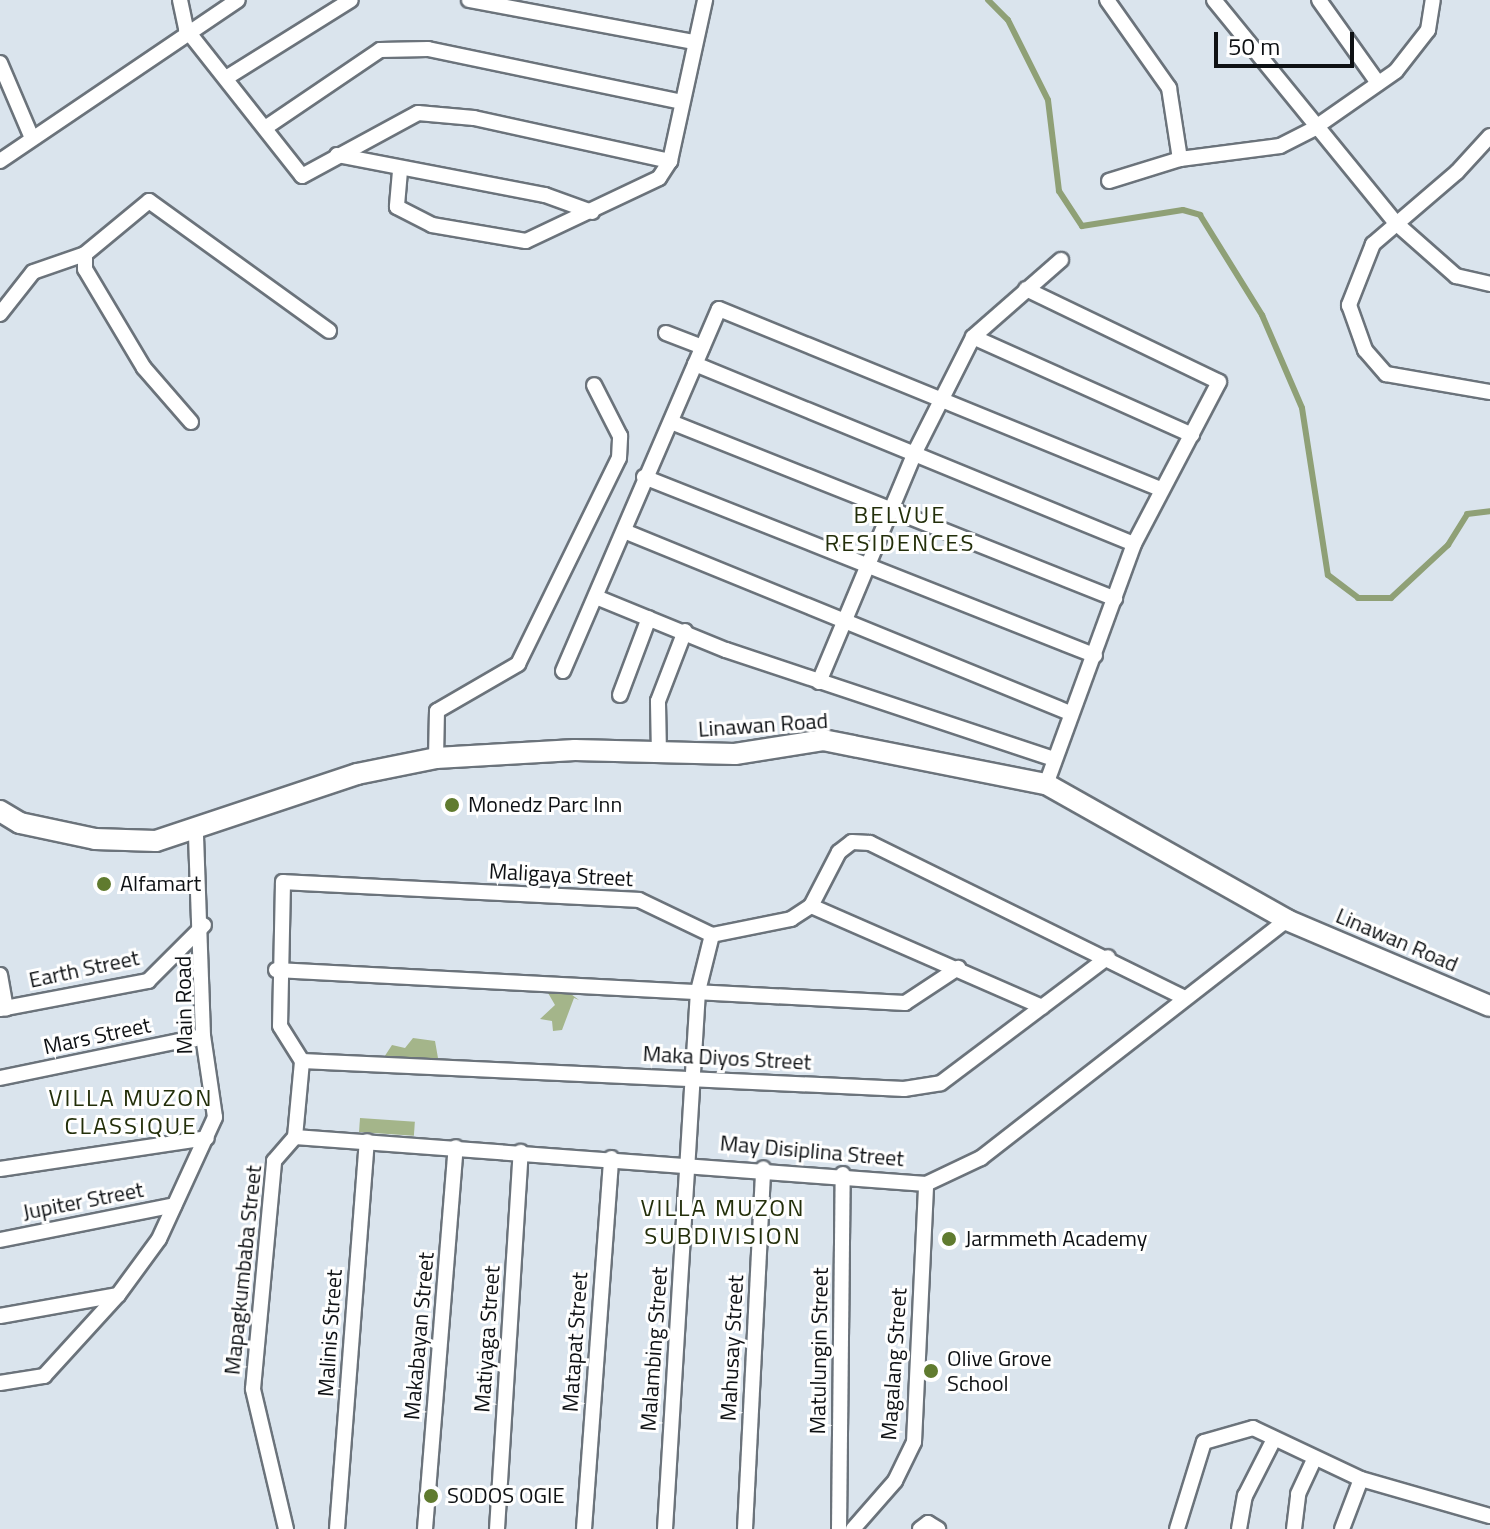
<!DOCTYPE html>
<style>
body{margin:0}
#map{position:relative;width:1490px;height:1529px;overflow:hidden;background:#dae4ed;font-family:"Titillium Web",sans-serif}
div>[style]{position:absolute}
.forest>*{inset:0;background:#a4b58a;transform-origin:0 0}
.stream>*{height:6px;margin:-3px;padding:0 3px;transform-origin:3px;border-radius:3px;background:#8fa076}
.roads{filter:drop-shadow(2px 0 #6b737b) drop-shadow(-2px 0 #6b737b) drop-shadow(0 2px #6b737b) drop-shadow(0 -2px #6b737b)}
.street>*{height:14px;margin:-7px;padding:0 7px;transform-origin:7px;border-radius:7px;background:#fff}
.secondary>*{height:20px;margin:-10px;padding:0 10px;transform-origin:10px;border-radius:10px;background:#fff}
.dots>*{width:22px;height:22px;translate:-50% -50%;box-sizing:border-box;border:4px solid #fff;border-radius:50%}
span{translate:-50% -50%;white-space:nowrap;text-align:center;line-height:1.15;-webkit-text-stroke:6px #fff;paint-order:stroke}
.street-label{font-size:22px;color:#0e1114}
.poi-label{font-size:22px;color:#0e1114}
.left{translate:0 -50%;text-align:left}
.neighbourhood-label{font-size:24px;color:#232f0a;letter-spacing:2px}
.scale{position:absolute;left:1214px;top:32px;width:140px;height:36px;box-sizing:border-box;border:4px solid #0e1114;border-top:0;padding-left:10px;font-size:24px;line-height:28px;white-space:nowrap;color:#0e1114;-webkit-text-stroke:6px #fff;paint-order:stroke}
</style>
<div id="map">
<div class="forest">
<div style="clip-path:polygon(544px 986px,560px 986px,579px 1000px,574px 998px,562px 1030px,553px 1031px,552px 1021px,540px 1019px,555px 1005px)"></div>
<div style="clip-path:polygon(413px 1038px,435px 1041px,441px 1075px,375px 1071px,392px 1045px,405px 1048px)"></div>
<div style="left:360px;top:1118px;width:55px;height:14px;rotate:4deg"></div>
</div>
<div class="stream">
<div style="left:988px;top:0;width:28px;rotate:45deg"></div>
<div style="left:1008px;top:20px;width:89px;rotate:63.4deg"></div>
<div style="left:1048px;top:100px;width:92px;rotate:83.1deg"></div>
<div style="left:1059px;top:191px;width:42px;rotate:56.7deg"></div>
<div style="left:1082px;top:226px;width:102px;rotate:-9deg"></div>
<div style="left:1183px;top:210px;width:18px;rotate:16deg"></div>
<div style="left:1200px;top:215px;width:118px;rotate:58.2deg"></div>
<div style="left:1262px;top:315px;width:101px;rotate:66.7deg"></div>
<div style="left:1302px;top:408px;width:169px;rotate:81.2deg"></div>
<div style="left:1328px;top:575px;width:38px;rotate:37deg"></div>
<div style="left:1358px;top:598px;width:33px"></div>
<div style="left:1391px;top:598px;width:78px;rotate:-42.9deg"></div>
<div style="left:1448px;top:545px;width:36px;rotate:-58deg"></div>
<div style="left:1467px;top:514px;width:23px;rotate:-7deg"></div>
</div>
<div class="roads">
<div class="street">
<div style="left:180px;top:0;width:30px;rotate:78deg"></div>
<div style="left:186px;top:29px;width:187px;rotate:51.7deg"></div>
<div style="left:302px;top:176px;width:132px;rotate:-28.5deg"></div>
<div style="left:418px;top:113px;width:56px;rotate:5.1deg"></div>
<div style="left:474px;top:118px;width:201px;rotate:12.4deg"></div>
<div style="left:469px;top:0;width:229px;rotate:10.6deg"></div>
<div style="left:1107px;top:0;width:108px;rotate:54.8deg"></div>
<div style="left:1169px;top:88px;width:72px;rotate:81.2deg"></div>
<div style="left:1214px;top:0;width:289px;rotate:50.8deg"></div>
<div style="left:1397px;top:224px;width:79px;rotate:41.4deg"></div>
<div style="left:1456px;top:276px;width:35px;rotate:13deg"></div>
<div style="left:1319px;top:0;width:102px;rotate:54.6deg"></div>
<div style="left:0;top:63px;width:82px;rotate:66.9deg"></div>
<div style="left:226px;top:78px;width:147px;rotate:-32deg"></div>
<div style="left:265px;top:128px;width:139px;rotate:-34.1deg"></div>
<div style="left:380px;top:50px;width:48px;rotate:-1.2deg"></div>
<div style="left:428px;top:49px;width:259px;rotate:11.8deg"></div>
<div style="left:1490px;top:136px;width:49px;rotate:132.5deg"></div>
<div style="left:1457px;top:172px;width:111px;rotate:139.4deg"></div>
<div style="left:1373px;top:244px;width:66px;rotate:111.5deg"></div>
<div style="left:1349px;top:305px;width:48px;rotate:70.4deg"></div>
<div style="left:1365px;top:350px;width:32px;rotate:49deg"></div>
<div style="left:1386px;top:374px;width:106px;rotate:9.8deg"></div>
<div style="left:337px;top:155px;width:212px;rotate:10.9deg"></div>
<div style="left:545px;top:195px;width:50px;rotate:19.9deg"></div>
<div style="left:0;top:161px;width:287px;rotate:-34.1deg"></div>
<div style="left:400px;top:171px;width:36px;rotate:95deg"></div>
<div style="left:397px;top:207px;width:39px;rotate:27deg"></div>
<div style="left:432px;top:225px;width:95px;rotate:9.7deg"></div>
<div style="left:526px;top:241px;width:147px;rotate:-25.3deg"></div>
<div style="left:659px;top:178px;width:20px;rotate:-57deg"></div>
<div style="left:670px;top:161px;width:165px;rotate:-77.7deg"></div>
<div style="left:1109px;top:181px;width:74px;rotate:-17.2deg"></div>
<div style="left:1180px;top:159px;width:101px;rotate:-7.4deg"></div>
<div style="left:1280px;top:146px;width:37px;rotate:-27deg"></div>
<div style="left:1313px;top:129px;width:101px;rotate:-34.9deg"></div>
<div style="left:1396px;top:71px;width:52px;rotate:-52deg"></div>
<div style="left:1428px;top:30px;width:30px;rotate:-81deg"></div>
<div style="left:1026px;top:289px;width:214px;rotate:25.7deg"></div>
<div style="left:1219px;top:382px;width:183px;rotate:117.7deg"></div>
<div style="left:1134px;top:544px;width:256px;rotate:110.1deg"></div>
<div style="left:0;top:314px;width:53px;rotate:-51.8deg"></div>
<div style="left:33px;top:272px;width:55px;rotate:-19.1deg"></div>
<div style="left:666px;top:333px;width:39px;rotate:21deg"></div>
<div style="left:973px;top:337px;width:240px;rotate:24.1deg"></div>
<div style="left:695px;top:364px;width:474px;rotate:22.3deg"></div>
<div style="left:191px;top:422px;width:72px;rotate:-131deg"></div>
<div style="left:144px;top:368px;width:115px;rotate:-120.8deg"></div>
<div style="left:85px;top:269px;width:15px;rotate:-90deg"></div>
<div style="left:85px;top:254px;width:83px;rotate:-39.6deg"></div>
<div style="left:149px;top:201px;width:222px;rotate:35.8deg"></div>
<div style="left:671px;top:422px;width:478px;rotate:21.7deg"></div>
<div style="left:644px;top:477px;width:485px;rotate:21.6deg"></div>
<div style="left:624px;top:531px;width:482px;rotate:22.2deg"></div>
<div style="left:596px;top:597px;width:140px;rotate:22.2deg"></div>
<div style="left:726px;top:650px;width:342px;rotate:18.4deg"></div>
<div style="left:563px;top:671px;width:394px;rotate:-66.7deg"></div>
<div style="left:719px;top:309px;width:474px;rotate:22.2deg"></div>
<div style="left:819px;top:682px;width:249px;rotate:-67.3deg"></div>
<div style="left:915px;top:452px;width:129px;rotate:-63.2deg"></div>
<div style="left:973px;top:337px;width:117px;rotate:-41.2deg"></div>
<div style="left:620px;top:695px;width:82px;rotate:-69.4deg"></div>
<div style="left:659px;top:755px;width:54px;rotate:-91.1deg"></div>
<div style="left:658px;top:701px;width:75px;rotate:-68.9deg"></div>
<div style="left:436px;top:758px;width:47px;rotate:-88.8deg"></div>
<div style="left:437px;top:711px;width:94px;rotate:-30.1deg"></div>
<div style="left:518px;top:664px;width:229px;rotate:-63.9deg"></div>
<div style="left:619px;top:458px;width:22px;rotate:-87deg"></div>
<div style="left:620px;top:436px;width:57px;rotate:-117deg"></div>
<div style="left:811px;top:906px;width:252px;rotate:23.6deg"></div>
<div style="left:276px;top:970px;width:630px;rotate:3deg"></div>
<div style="left:905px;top:1003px;width:64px;rotate:-33.4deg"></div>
<div style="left:0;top:975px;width:34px;rotate:80deg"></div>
<div style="left:0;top:1009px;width:151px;rotate:-10.7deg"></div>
<div style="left:148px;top:981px;width:79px;rotate:-45deg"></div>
<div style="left:302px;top:1061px;width:603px;rotate:2.66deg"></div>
<div style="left:904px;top:1089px;width:37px;rotate:-9deg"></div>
<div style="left:941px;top:1083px;width:209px;rotate:-37deg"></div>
<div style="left:0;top:1078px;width:207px;rotate:-11.7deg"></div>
<div style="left:295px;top:1137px;width:633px;rotate:4.26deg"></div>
<div style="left:926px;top:1184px;width:61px;rotate:-25.3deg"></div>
<div style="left:981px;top:1158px;width:388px;rotate:-37.9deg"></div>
<div style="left:0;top:1169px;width:209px;rotate:-8.5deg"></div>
<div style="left:0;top:1240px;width:178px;rotate:-11.3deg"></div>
<div style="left:0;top:1316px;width:120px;rotate:-10.1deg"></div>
<div style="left:0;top:1383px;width:45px;rotate:-9deg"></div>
<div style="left:44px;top:1376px;width:110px;rotate:-47.6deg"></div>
<div style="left:118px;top:1295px;width:69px;rotate:-53.8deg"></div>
<div style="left:159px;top:1239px;width:134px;rotate:-65.3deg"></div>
<div style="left:215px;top:1117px;width:82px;rotate:-98.4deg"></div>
<div style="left:203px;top:1036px;width:204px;rotate:-92deg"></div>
<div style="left:286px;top:1529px;width:144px;rotate:-103.3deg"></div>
<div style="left:253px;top:1389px;width:229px;rotate:-84.7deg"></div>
<div style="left:274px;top:1161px;width:32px;rotate:-49deg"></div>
<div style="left:295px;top:1137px;width:76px;rotate:-84.7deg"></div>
<div style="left:302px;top:1061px;width:41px;rotate:-122.2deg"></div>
<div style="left:280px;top:1026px;width:144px;rotate:-88.8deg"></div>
<div style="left:283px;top:882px;width:356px;rotate:2.9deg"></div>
<div style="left:639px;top:900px;width:81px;rotate:25.6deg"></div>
<div style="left:712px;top:935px;width:81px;rotate:-11.4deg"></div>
<div style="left:791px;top:919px;width:24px;rotate:-33deg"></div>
<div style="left:811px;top:906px;width:61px;rotate:-62.6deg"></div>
<div style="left:839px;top:852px;width:16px;rotate:-38deg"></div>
<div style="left:852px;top:842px;width:18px;rotate:3deg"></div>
<div style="left:870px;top:843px;width:349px;rotate:26.2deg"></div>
<div style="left:337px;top:1529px;width:389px;rotate:-85.6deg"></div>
<div style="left:425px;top:1529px;width:383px;rotate:-85.4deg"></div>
<div style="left:497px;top:1529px;width:378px;rotate:-86.4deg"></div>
<div style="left:584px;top:1529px;width:372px;rotate:-85.8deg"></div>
<div style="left:665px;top:1529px;width:539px;rotate:-86.49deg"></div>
<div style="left:698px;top:991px;width:58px;rotate:-76deg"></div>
<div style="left:745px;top:1529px;width:361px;rotate:-87.1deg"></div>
<div style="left:839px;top:1529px;width:355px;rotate:-89.4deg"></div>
<div style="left:853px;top:1529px;width:64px;rotate:-48.8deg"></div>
<div style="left:895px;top:1481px;width:43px;rotate:-64deg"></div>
<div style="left:914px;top:1442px;width:258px;rotate:-87.3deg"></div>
<div style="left:920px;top:1529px;width:10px;rotate:-37deg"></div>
<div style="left:928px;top:1523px;width:12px;rotate:31deg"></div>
<div style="left:1177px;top:1529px;width:91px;rotate:-72.8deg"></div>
<div style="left:1204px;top:1442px;width:51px;rotate:-15.9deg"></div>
<div style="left:1253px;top:1428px;width:119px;rotate:25.3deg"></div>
<div style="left:1361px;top:1479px;width:134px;rotate:16deg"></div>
<div style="left:1239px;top:1529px;width:34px;rotate:-80deg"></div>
<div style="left:1245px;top:1496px;width:64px;rotate:-63deg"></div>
<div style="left:1294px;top:1529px;width:35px;rotate:-83deg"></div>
<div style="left:1298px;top:1494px;width:38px;rotate:-65deg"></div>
<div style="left:1342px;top:1529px;width:53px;rotate:-69.2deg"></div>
</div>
<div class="secondary">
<div style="left:0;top:811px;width:23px;rotate:31deg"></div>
<div style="left:20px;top:823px;width:77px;rotate:12deg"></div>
<div style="left:95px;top:839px;width:61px;rotate:1.9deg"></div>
<div style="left:156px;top:841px;width:212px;rotate:-18.4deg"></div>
<div style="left:357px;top:774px;width:81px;rotate:-11.4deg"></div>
<div style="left:436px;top:758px;width:139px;rotate:-3.3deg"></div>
<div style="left:575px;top:750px;width:160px;rotate:1.4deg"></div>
<div style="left:735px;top:754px;width:89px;rotate:-9deg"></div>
<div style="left:823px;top:740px;width:227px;rotate:11.2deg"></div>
<div style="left:1046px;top:784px;width:277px;rotate:29.4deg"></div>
<div style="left:1287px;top:920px;width:220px;rotate:23deg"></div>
</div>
</div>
<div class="dots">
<div style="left:452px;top:805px;background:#607b2f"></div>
<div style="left:104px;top:884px;background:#607b2f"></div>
<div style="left:949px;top:1239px;background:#607b2f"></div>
<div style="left:931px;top:1371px;background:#607b2f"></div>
<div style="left:431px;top:1496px;background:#607b2f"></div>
</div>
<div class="street-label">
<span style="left:763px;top:725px;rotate:-4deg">Linawan Road</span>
<span style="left:561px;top:875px;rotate:3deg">Maligaya Street</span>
<span style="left:1397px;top:940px;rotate:23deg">Linawan Road</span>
<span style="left:84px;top:969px;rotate:-12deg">Earth Street</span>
<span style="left:184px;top:1005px;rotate:-91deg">Main Road</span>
<span style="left:97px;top:1036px;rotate:-12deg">Mars Street</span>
<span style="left:727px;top:1058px;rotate:3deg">Maka Diyos Street</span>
<span style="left:812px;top:1151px;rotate:5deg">May Disiplina Street</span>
<span style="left:83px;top:1201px;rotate:-11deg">Jupiter Street</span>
<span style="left:243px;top:1270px;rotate:-84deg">Mapagkumbaba Street</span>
<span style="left:330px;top:1333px;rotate:-86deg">Malinis Street</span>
<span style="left:419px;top:1336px;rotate:-85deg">Makabayan Street</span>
<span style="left:487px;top:1339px;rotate:-86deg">Matiyaga Street</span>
<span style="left:575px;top:1342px;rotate:-86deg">Matapat Street</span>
<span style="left:732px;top:1348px;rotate:-87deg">Mahusay Street</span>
<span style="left:654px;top:1349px;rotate:-86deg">Malambing Street</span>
<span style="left:819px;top:1351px;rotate:-89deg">Matulungin Street</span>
<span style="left:894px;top:1364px;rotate:-86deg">Magalang Street</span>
</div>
<div class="poi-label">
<span class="left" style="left:468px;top:805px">Monedz Parc Inn</span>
<span class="left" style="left:120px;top:884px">Alfamart</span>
<span class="left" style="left:965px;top:1239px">Jarmmeth Academy</span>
<span class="left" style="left:947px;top:1371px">Olive Grove<br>School</span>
<span class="left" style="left:447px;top:1496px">SODOS OGIE</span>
</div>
<div class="neighbourhood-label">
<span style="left:900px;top:529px">BELVUE<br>RESIDENCES</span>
<span style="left:131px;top:1112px">VILLA MUZON<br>CLASSIQUE</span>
<span style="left:723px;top:1222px">VILLA MUZON<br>SUBDIVISION</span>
</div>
<div class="scale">50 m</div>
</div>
